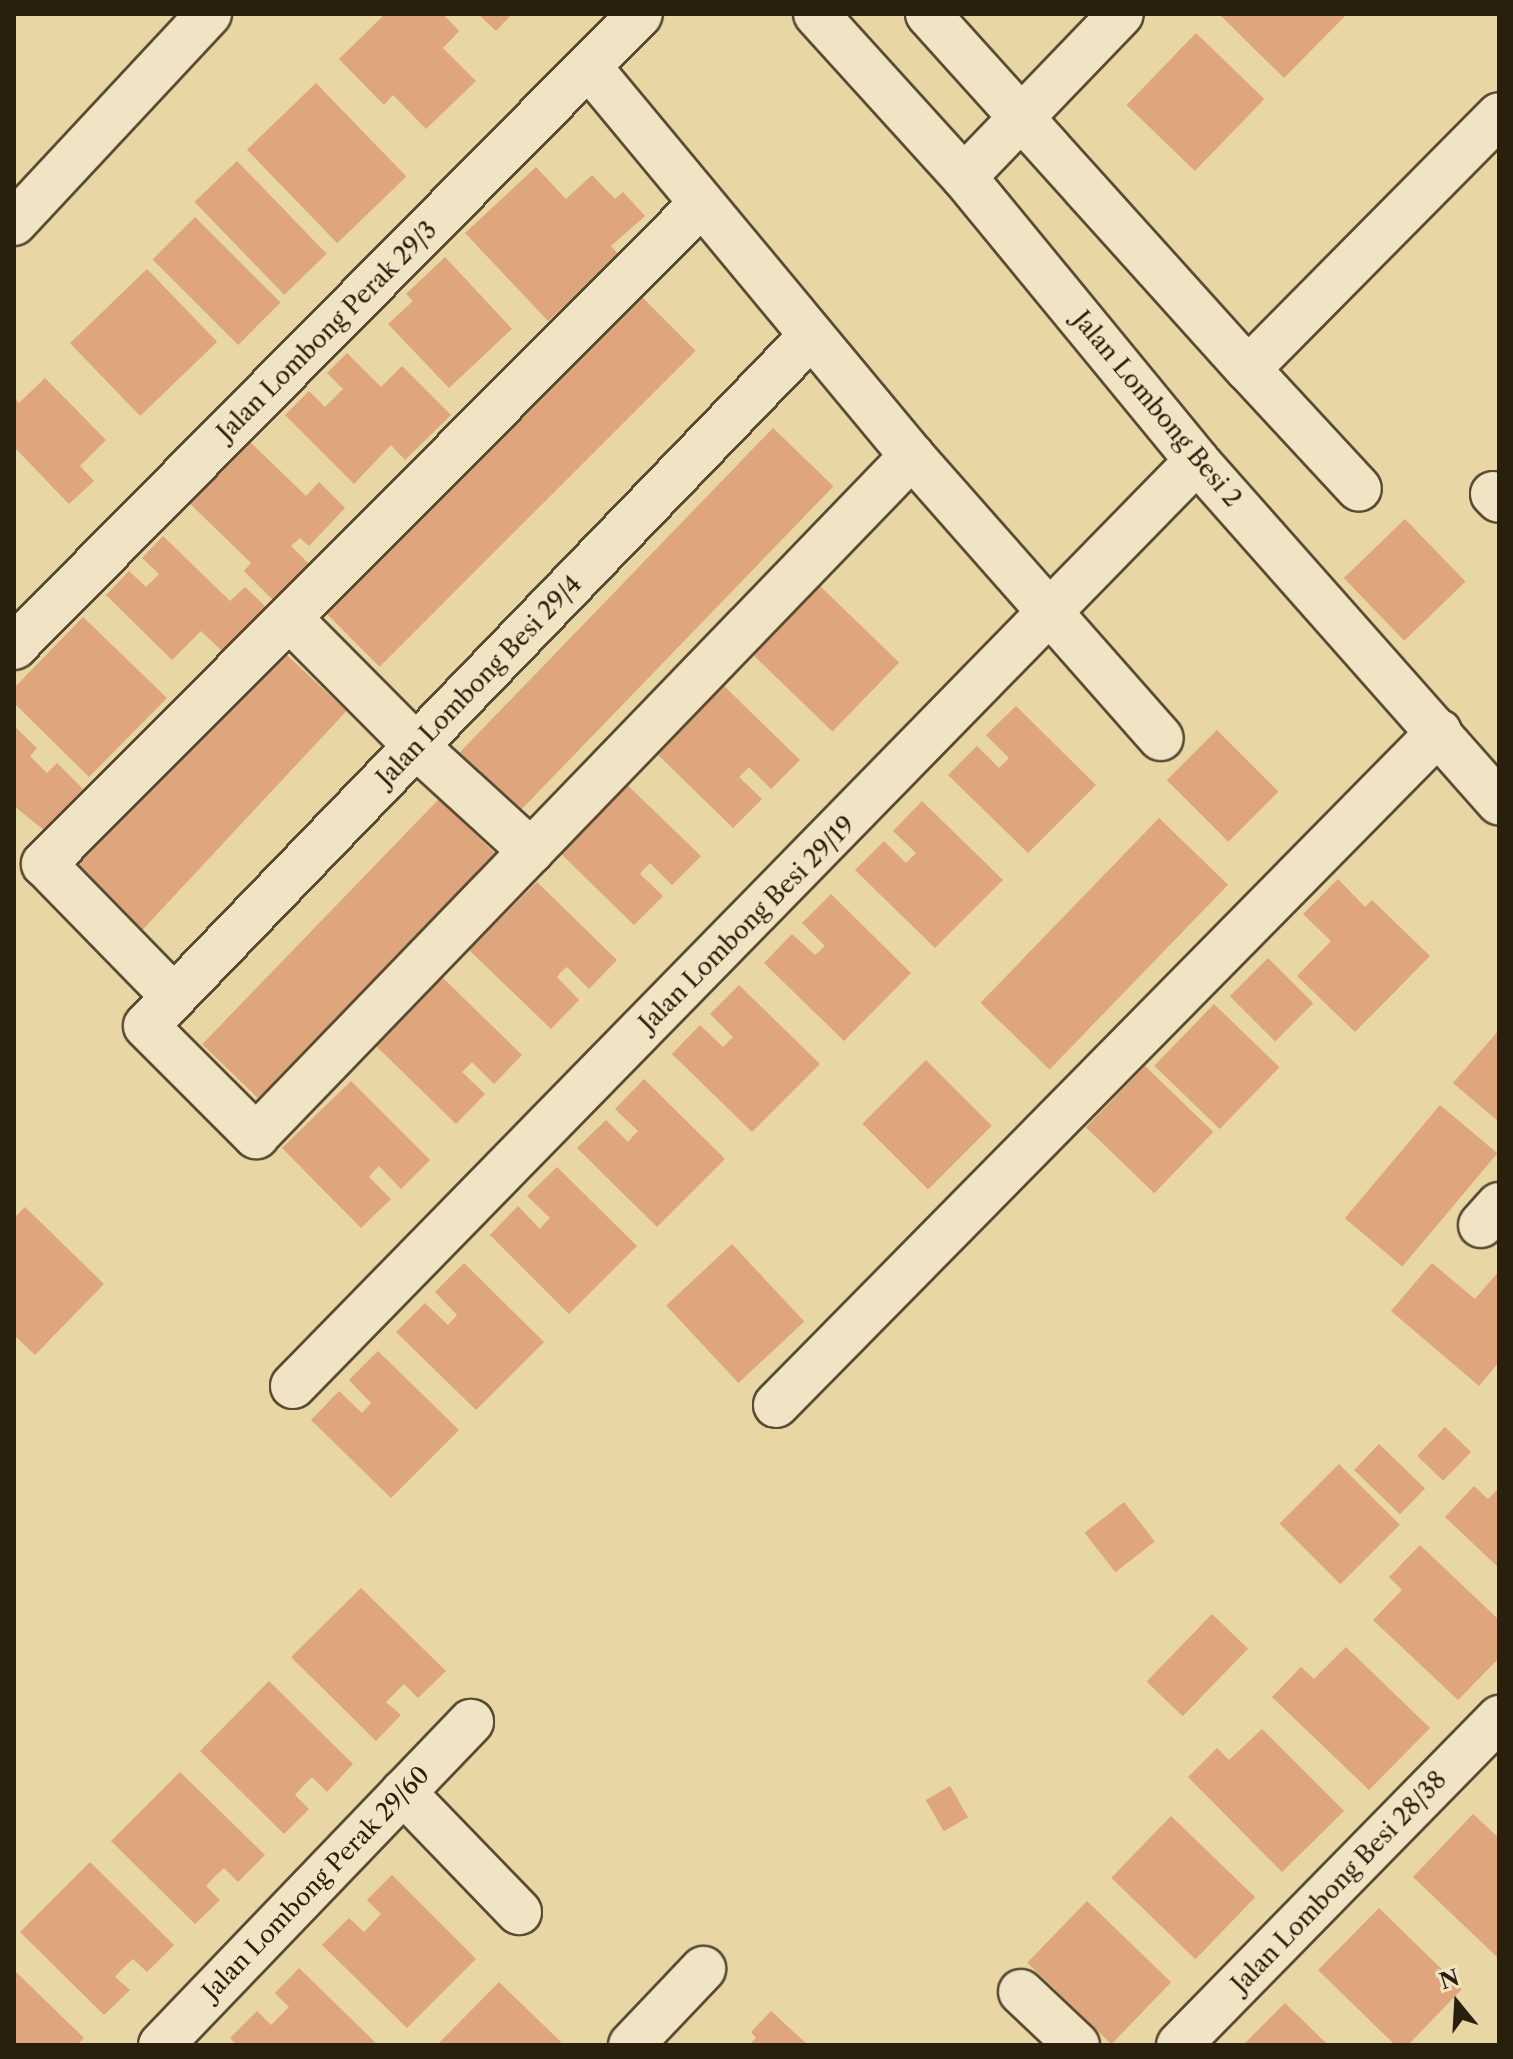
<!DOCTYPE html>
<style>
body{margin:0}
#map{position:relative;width:1513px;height:2059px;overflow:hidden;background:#e8d6a5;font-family:"Libre Caslon Text",serif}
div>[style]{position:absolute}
.building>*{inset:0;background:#dfa57c;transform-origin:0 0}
.roads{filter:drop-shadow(2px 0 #5a4c33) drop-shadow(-2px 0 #5a4c33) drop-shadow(0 2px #5a4c33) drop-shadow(0 -2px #5a4c33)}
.minor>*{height:44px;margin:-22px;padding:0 22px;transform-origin:22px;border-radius:22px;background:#f0e4c4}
span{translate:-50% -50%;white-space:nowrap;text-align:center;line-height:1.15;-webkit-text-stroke:7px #f0e4c4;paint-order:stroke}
.street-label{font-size:24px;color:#2a1e0d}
.frame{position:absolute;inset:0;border:16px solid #2a1e0d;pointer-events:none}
.north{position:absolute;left:1417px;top:1963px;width:80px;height:80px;-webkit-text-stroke:6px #f0e4c4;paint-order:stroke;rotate:342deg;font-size:22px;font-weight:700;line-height:32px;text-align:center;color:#2a1e0d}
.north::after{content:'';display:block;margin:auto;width:28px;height:36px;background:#2a1e0d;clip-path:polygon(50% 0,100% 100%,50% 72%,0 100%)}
</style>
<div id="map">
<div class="building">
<div style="clip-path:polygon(385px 14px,443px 14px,459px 31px,443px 48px,476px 81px,426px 129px,393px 95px,384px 105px,339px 59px)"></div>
<div style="clip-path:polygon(478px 14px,512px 14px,496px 31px)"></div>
<div style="clip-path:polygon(1219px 14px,1347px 14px,1284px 78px)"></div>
<div style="left:1196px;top:33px;width:95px;height:100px;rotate:44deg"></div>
<div style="left:316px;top:83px;width:130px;height:96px;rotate:46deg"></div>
<div style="left:237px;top:161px;width:129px;height:59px;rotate:46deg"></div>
<div style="clip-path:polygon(536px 167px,566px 199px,592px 175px,615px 199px,623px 192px,645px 216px,611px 246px,619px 255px,548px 321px,465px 233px)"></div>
<div style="left:195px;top:217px;width:121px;height:60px;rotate:45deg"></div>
<div style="clip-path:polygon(445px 257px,512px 329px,449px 388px,388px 324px,413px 301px,406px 294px)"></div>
<div style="left:147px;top:269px;width:101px;height:107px;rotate:46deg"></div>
<div style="left:632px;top:287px;width:90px;height:447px;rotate:45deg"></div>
<div style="clip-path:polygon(347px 353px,381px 387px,402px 366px,451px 415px,405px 460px,391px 445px,354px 484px,285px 415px,309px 391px,325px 407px,343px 389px,327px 373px)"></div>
<div style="clip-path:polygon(45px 378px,106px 440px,80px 466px,94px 481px,69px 504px,14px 447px,14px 397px,19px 403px)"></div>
<div style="left:773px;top:428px;width:84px;height:451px;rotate:44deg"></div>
<div style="clip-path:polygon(242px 434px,306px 496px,319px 482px,345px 508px,309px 546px,300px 538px,291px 546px,309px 564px,273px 600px,244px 571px,251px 563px,182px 496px)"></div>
<div style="left:1405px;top:519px;width:87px;height:85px;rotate:46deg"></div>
<div style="clip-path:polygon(163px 536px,230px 601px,245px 587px,267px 608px,223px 652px,201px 631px,172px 660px,106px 595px,129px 571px,146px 587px,159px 574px,142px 558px)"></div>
<div style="left:820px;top:586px;width:110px;height:96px;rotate:44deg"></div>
<div style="clip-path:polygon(83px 617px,167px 698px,89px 777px,14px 703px,14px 688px)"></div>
<div style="left:275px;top:644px;width:98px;height:304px;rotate:43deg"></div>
<div style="clip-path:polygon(720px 682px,800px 760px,771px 789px,749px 767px,739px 777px,762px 799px,733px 828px,653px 750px)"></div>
<div style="clip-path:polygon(1016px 706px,1096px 785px,1028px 853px,948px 775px,977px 746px,999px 768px,1009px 758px,986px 735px)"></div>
<div style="clip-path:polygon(14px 726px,37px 748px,30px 756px,47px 773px,57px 763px,85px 791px,45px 831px,14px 806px)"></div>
<div style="left:1217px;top:730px;width:87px;height:71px;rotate:45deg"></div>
<div style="clip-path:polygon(620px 778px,701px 856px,672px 885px,650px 863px,644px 869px,640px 874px,663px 896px,634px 925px,553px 846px)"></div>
<div style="left:439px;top:799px;width:83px;height:341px;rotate:44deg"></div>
<div style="clip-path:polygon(922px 801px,1003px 880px,935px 948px,855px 870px,884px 841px,906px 863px,916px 853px,893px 831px)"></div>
<div style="left:1159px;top:818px;width:96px;height:257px;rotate:44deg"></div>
<div style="clip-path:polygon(1338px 879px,1365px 907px,1372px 900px,1430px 956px,1355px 1032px,1297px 976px,1331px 941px,1303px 914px)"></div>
<div style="clip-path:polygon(537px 882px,617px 960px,589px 989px,567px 967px,561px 972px,557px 977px,579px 1000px,551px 1029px,469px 950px)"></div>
<div style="clip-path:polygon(831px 894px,911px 973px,844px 1041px,764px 963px,792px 934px,815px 955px,825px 946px,802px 923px)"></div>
<div style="left:1268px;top:958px;width:64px;height:54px;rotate:45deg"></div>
<div style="clip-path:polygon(442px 977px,522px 1055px,494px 1084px,472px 1062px,462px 1072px,485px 1094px,456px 1124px,375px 1045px)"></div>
<div style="clip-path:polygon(739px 985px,820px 1064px,752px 1132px,672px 1054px,700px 1025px,723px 1047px,733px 1037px,710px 1014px)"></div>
<div style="left:1214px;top:1004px;width:91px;height:86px;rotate:44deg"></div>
<div style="clip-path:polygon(1499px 1030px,1499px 1122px,1453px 1083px)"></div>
<div style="left:926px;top:1060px;width:93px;height:90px;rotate:45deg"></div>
<div style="left:1145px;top:1066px;width:95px;height:85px;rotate:44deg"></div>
<div style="clip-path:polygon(644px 1079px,725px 1159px,657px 1227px,577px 1148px,606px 1120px,628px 1142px,633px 1136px,638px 1131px,615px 1109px)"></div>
<div style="clip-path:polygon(351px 1081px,430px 1160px,401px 1189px,379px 1166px,373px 1172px,369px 1177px,391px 1199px,361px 1228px,282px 1148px)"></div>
<div style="left:1440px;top:1105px;width:75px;height:148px;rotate:40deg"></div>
<div style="clip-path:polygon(557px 1167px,637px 1246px,569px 1314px,490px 1235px,518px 1206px,540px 1229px,545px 1223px,550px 1218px,527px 1196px)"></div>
<div style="clip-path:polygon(25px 1207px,104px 1284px,35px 1355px,14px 1335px,14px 1218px)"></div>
<div style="left:732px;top:1244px;width:106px;height:90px;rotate:47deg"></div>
<div style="clip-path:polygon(464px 1263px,544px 1342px,476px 1410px,396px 1332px,425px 1303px,448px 1325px,457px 1315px,435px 1292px)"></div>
<div style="clip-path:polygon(1432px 1263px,1475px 1299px,1499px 1271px,1499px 1362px,1479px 1386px,1391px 1311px)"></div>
<div style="clip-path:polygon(378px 1351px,459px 1430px,391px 1498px,311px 1420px,339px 1391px,362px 1413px,371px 1403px,349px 1380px)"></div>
<div style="left:1445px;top:1427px;width:36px;height:40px;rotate:44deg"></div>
<div style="left:1379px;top:1444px;width:64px;height:36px;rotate:44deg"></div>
<div style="left:1339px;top:1464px;width:86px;height:84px;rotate:45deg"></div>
<div style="clip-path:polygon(1474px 1486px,1488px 1499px,1499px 1488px,1499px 1568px,1445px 1517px)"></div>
<div style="left:1124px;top:1502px;width:50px;height:50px;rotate:52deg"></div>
<div style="clip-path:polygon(1420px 1545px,1499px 1620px,1499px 1658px,1458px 1700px,1373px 1620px,1402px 1590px,1389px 1577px)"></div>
<div style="clip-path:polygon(361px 1588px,446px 1671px,418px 1698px,404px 1684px,386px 1702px,401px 1715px,376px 1741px,291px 1657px)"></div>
<div style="left:1212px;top:1614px;width:50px;height:94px;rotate:44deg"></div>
<div style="clip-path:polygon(1346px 1647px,1430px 1728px,1369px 1790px,1272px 1697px,1301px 1667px,1314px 1679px)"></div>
<div style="clip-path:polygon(269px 1681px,353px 1764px,327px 1792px,312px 1777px,303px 1786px,295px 1795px,309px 1809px,284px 1834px,200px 1751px)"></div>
<div style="clip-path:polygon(1262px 1729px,1344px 1811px,1282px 1872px,1188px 1777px,1217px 1748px,1229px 1760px)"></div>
<div style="clip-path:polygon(180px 1772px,265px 1855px,238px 1882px,224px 1868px,214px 1877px,206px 1886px,220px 1900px,195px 1924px,111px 1841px)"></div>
<div style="left:950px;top:1786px;width:36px;height:28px;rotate:60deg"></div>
<div style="clip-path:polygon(1473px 1814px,1499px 1838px,1497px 1957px,1413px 1877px)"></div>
<div style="left:1171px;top:1816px;width:117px;height:86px;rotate:44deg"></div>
<div style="clip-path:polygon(90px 1862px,174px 1945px,147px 1972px,133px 1959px,124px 1967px,115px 1977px,130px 1990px,104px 2015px,20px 1932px)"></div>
<div style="clip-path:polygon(392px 1875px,476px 1959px,407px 2028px,322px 1945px,349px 1918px,364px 1932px,381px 1914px,367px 1900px)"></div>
<div style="left:1087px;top:1901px;width:117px;height:86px;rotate:44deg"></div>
<div style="clip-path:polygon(1379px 1908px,1462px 1989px,1408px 2045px,1395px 2045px,1318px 1970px)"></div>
<div style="clip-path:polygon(299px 1968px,378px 2045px,237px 2045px,230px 2038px,257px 2011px,271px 2025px,289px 2007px,275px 1993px)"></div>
<div style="clip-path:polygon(14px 1970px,84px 2038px,77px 2045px,14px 2045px)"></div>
<div style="clip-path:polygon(499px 1982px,561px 2042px,559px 2045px,437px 2045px)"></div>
<div style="clip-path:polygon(1285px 2003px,1328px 2045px,1243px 2045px)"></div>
<div style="clip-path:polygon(771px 2011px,808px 2045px,749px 2045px,756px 2038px,751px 2032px)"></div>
</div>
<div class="roads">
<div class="minor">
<div style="left:816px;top:14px;width:220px;rotate:47.8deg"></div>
<div style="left:964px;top:177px;width:367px;rotate:50.6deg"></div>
<div style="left:1197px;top:461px;width:456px;rotate:48.5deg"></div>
<div style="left:928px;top:14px;width:478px;rotate:48deg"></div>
<div style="left:1248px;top:369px;width:357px;rotate:-45.3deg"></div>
<div style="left:589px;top:67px;width:506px;rotate:50.3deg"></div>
<div style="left:912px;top:456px;width:376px;rotate:48.6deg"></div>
<div style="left:964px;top:177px;width:226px;rotate:-46.1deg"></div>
<div style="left:14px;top:223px;width:286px;rotate:-47deg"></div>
<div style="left:811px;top:336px;width:958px;rotate:133.94deg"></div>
<div style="left:146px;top:1026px;width:156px;rotate:45deg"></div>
<div style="left:256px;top:1136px;width:945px;rotate:-46.03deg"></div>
<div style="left:1248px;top:369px;width:163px;rotate:47.2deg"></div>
<div style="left:1493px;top:494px;width:8px;rotate:45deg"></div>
<div style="left:289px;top:618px;width:180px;rotate:45.2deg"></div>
<div style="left:416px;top:746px;width:156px;rotate:42.4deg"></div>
<div style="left:14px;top:647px;width:890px;rotate:-45.32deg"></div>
<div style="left:174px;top:997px;width:186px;rotate:-134.3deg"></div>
<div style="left:44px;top:864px;width:931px;rotate:-45.13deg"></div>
<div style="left:1481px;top:1225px;width:27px;rotate:-48deg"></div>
<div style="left:293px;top:1386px;width:1293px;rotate:-45.66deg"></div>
<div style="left:776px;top:1405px;width:945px;rotate:-45.43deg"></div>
<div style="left:403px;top:1792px;width:167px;rotate:46deg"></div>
<div style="left:1021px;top:1992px;width:77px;rotate:43.4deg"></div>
<div style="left:161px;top:2045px;width:448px;rotate:-46.2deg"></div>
<div style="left:631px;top:2045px;width:105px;rotate:-46.5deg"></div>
<div style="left:1179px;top:2045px;width:458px;rotate:-45.6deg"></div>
</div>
</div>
<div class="street-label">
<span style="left:327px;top:331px;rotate:-45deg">Jalan Lombong Perak 29/3</span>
<span style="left:1157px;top:409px;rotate:50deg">Jalan Lombong Besi 2</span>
<span style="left:479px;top:681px;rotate:-46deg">Jalan Lombong Besi 29/4</span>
<span style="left:747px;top:924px;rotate:-45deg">Jalan Lombong Besi 29/19</span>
<span style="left:1339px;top:1882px;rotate:-46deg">Jalan Lombong Besi 28/38</span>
<span style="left:316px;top:1883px;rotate:-46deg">Jalan Lombong Perak 29/60</span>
</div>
<div class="frame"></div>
<div class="north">N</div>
</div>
